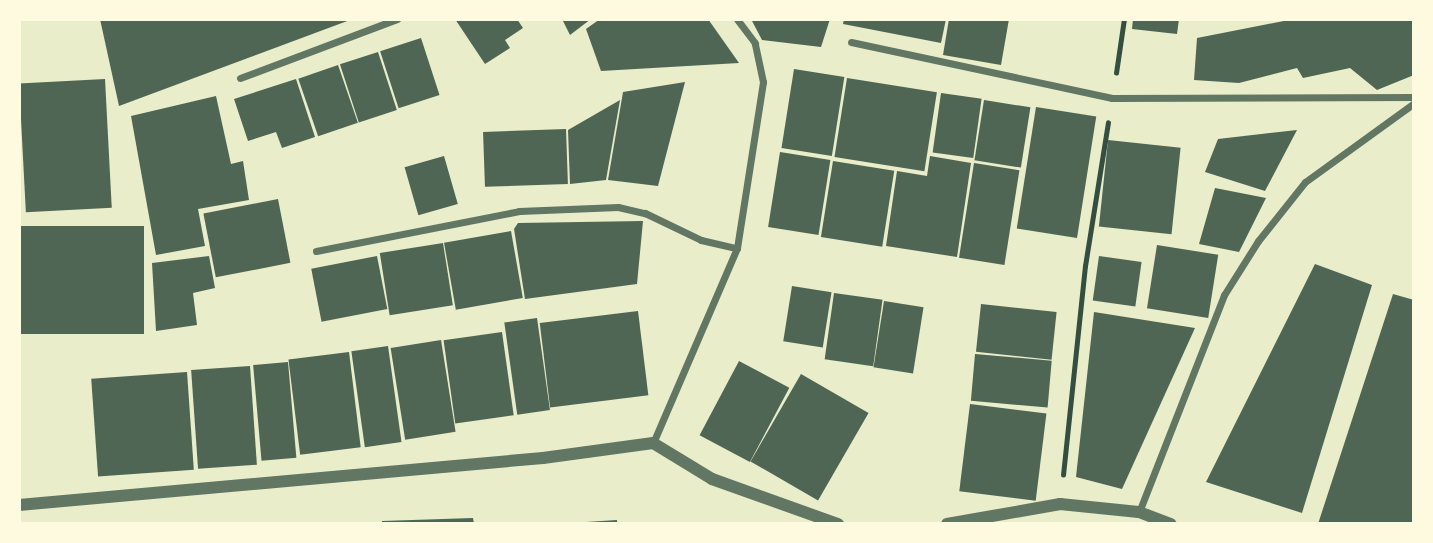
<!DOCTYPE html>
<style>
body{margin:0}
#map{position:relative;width:1433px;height:543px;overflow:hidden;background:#e9edc9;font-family:"PT Sans Narrow",sans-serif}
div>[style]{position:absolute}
.building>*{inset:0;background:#4f6655;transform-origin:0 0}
.path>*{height:4.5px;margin:-2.25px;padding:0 2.25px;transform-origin:2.25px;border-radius:2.25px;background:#344e41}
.minor>*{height:7px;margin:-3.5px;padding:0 3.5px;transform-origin:3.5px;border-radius:3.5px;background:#617663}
.tertiary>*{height:12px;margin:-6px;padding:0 6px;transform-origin:6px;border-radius:6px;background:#617663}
span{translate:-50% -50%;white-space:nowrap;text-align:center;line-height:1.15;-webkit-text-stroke:7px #fefae0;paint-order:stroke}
.frame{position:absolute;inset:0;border:21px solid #fefae0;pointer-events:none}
</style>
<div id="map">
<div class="building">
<div style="clip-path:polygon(100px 19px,350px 19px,350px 20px,119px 106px)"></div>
<div style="clip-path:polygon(455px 19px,517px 19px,523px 28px,505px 40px,510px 48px,485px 64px)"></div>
<div style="clip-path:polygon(562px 19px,591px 19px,570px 35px)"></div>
<div style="clip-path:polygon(600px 19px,708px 19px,739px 63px,601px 71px,586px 29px)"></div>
<div style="clip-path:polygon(751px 19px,830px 19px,821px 47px,762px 40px)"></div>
<div style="clip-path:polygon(844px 19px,946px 19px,941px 43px,843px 24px)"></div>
<div style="clip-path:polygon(949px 19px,1009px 19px,1001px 65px,943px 55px)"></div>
<div style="clip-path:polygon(1133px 19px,1179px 19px,1177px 34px,1132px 29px)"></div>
<div style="clip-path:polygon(1294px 19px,1414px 19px,1414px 75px,1377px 90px,1350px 68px,1303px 78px,1297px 68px,1239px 83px,1194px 80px,1197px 38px)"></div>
<div style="left:421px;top:38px;width:60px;height:43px;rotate:72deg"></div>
<div style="left:378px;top:52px;width:61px;height:40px;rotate:72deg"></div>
<div style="left:338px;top:65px;width:61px;height:42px;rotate:71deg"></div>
<div style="left:794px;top:69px;width:51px;height:80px;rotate:9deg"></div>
<div style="left:847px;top:78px;width:91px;height:80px;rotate:9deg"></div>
<div style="left:105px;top:79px;width:129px;height:86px;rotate:87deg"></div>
<div style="clip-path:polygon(296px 79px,315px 137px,282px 148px,276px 132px,248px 141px,234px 99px)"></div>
<div style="clip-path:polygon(685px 82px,658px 186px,608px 180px,623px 92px)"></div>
<div style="left:941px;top:93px;width:41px;height:60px;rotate:8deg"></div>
<div style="clip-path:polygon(216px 96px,231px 164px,243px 161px,249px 200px,198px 209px,205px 246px,156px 255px,131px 116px)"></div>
<div style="clip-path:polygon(620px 100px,606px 180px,570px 184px,568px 130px)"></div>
<div style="left:984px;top:100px;width:47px;height:61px;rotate:9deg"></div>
<div style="left:1036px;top:107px;width:61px;height:123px;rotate:9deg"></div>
<div style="left:566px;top:129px;width:55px;height:83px;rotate:88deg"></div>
<div style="clip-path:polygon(1297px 130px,1265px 191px,1205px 172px,1218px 139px)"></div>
<div style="left:1108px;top:140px;width:73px;height:87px;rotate:6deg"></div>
<div style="left:780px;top:152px;width:51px;height:76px;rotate:9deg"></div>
<div style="left:444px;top:156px;width:50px;height:41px;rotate:74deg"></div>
<div style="clip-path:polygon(930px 156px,971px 163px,957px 257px,886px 246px,897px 171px,927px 176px)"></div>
<div style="left:833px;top:161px;width:62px;height:77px;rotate:9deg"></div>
<div style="left:974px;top:163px;width:46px;height:96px;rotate:9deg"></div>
<div style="clip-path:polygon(1215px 188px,1266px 198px,1239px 252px,1199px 244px)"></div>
<div style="left:278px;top:199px;width:65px;height:76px;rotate:79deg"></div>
<div style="clip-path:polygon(643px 221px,637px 284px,525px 299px,514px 229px,518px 223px)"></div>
<div style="left:19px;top:226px;width:125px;height:108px"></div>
<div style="left:511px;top:231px;width:68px;height:68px;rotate:80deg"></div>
<div style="left:443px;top:243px;width:63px;height:64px;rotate:81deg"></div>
<div style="left:1157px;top:245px;width:62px;height:64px;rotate:9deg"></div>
<div style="clip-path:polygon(209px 256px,215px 288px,193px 293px,197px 325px,156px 331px,152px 263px)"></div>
<div style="left:377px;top:256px;width:54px;height:67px;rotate:79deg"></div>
<div style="left:1099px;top:256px;width:43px;height:45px;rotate:8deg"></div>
<div style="clip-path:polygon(1315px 264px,1372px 285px,1302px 513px,1206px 482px)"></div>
<div style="left:792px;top:286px;width:40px;height:56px;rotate:9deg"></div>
<div style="left:834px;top:293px;width:49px;height:67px;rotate:8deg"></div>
<div style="clip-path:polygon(1393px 294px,1414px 300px,1414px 524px,1318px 524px)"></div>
<div style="left:884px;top:301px;width:40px;height:67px;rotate:9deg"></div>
<div style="left:981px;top:304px;width:76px;height:48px;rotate:6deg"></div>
<div style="left:638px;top:311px;width:85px;height:99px;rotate:83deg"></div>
<div style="clip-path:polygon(1094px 312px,1195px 328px,1122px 489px,1076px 477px)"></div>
<div style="left:537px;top:318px;width:93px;height:33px;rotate:82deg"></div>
<div style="left:502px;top:332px;width:84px;height:59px;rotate:82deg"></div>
<div style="left:441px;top:340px;width:93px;height:51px;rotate:81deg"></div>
<div style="left:388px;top:346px;width:97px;height:37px;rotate:82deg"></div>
<div style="left:349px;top:352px;width:96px;height:61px;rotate:83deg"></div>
<div style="left:975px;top:354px;width:77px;height:47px;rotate:5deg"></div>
<div style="left:739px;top:361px;width:57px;height:84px;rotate:28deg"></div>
<div style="left:288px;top:362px;width:96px;height:35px;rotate:85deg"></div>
<div style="left:250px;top:366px;width:99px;height:59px;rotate:86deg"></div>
<div style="left:187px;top:372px;width:98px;height:96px;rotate:86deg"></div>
<div style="left:801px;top:374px;width:78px;height:101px;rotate:30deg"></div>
<div style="left:970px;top:404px;width:77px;height:88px;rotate:7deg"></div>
<div style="clip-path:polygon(473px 518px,474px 524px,382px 524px,382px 521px)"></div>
<div style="clip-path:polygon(617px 520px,617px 524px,586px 524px,586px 522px)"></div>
</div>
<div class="path">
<div style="left:1116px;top:73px;width:55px;rotate:-81.6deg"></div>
<div style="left:1063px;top:475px;width:210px;rotate:-84deg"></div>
<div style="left:1085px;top:266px;width:145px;rotate:-80.9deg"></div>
</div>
<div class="minor">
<div style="left:851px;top:42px;width:267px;rotate:12.1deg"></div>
<div style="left:1112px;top:98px;width:302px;rotate:-0.2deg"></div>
<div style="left:240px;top:78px;width:168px;rotate:-20.6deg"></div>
<div style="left:316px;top:251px;width:207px;rotate:-11.1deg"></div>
<div style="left:519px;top:211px;width:99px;rotate:-2.3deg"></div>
<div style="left:618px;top:207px;width:28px;rotate:13deg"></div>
<div style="left:645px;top:213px;width:62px;rotate:25.7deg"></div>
<div style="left:701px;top:240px;width:37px;rotate:13deg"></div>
<div style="left:653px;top:443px;width:212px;rotate:-66.7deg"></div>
<div style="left:737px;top:248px;width:168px;rotate:-81.1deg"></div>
<div style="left:763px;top:82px;width:40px;rotate:-102deg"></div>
<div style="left:755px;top:43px;width:30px;rotate:-127deg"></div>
<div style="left:1139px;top:512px;width:233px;rotate:-68.6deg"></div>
<div style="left:1224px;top:295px;width:64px;rotate:-57.8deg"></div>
<div style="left:1258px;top:241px;width:75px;rotate:-51.5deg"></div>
<div style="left:1305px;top:182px;width:135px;rotate:-35.9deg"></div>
</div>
<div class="tertiary">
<div style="left:19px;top:505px;width:526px;rotate:-5.13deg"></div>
<div style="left:543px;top:458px;width:111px;rotate:-7.8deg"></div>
<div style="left:653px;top:443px;width:69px;rotate:31.4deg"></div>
<div style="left:712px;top:479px;width:134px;rotate:19.7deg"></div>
<div style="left:947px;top:524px;width:115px;rotate:-10deg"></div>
<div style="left:1060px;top:504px;width:79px;rotate:5.8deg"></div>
<div style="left:1139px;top:512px;width:34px;rotate:21deg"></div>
</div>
<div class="frame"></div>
</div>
